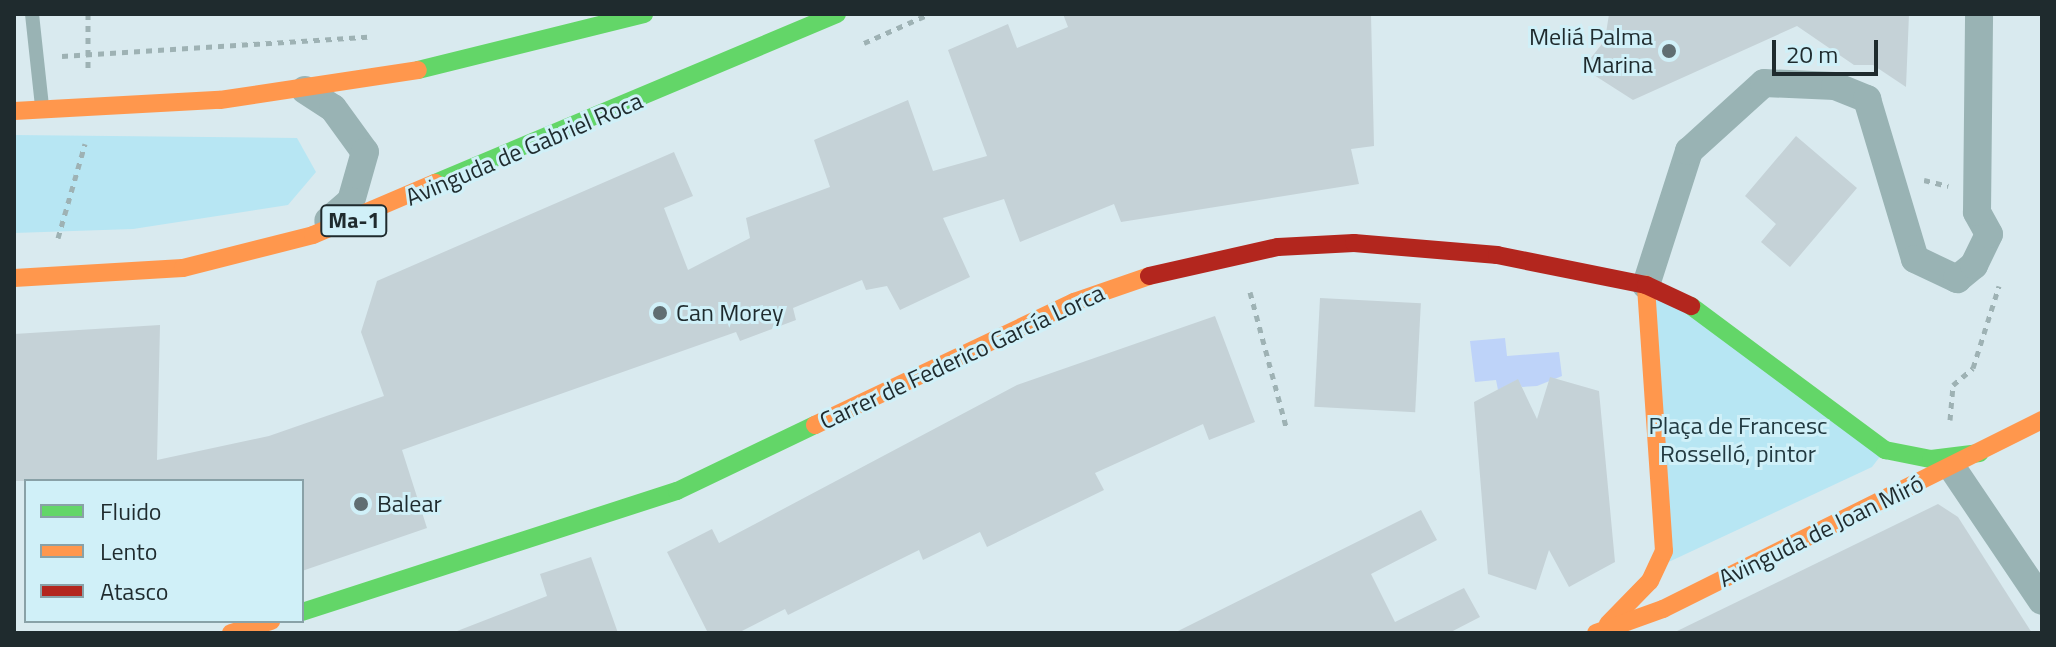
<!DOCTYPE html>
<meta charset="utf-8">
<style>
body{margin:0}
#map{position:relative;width:2056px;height:647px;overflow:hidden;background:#d9eaef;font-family:"Titillium Web",sans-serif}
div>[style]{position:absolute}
.green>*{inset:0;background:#b7e6f3}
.water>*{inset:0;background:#bed3f9}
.building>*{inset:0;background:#c5d2d7;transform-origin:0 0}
.path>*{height:5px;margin-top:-2.5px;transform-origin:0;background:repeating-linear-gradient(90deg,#9eb2b4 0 6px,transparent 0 12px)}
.lane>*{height:14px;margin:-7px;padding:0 7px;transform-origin:7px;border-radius:7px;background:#99b3b4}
.street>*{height:28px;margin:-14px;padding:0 14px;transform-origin:14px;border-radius:14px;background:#99b3b4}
.fast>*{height:18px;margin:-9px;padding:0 9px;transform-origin:9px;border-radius:9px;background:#63d668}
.slow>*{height:18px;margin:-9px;padding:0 9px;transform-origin:9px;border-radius:9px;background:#ff974d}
.jam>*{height:18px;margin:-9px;padding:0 9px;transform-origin:9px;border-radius:9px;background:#b3261e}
.dots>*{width:22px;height:22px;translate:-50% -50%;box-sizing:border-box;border:4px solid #d0f0f8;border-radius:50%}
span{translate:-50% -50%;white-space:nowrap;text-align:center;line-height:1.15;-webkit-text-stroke:6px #d0f0f8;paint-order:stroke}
.shield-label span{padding:2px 6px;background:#d0f0f8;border:2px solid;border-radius:6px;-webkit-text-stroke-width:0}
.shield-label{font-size:22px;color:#1f2b2e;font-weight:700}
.poi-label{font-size:24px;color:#1f2b2e}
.right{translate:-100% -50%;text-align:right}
.left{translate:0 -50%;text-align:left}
.street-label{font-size:24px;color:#1f2b2e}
.park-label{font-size:24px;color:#213940}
.frame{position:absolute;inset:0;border:16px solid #1f2b2e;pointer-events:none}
.legend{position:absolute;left:24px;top:479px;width:280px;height:144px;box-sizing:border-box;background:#d0f0f8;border:2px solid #89a1a7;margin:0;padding:10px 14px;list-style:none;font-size:24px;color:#1f2b2e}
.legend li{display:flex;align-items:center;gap:16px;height:40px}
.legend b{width:40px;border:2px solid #89a1a7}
.scale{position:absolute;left:1772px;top:40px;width:106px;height:36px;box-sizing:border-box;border:4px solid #1f2b2e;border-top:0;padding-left:10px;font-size:24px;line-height:28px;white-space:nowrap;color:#1f2b2e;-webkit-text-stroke:6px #d0f0f8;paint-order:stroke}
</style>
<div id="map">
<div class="green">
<div style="clip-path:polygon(14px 135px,297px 138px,316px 172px,288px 205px,133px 229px,14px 233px)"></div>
<div style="clip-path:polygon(1646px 285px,1885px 450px,1872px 467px,1660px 566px)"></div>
</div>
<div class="water">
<div style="clip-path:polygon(1505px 338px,1507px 356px,1559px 352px,1562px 376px,1537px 386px,1522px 387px,1517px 380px,1498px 390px,1496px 380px,1475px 382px,1470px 341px)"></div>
</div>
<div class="building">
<div style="clip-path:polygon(1063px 14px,1371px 14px,1374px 146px,1351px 149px,1359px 184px,1121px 222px,1114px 204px,1020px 242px,1004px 199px,943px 218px,970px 277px,900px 310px,887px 286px,866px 290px,862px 280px,793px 308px,796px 320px,740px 341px,736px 332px,402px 450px,427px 528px,302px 571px,302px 481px,14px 481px,14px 334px,160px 325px,157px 460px,269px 436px,384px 396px,361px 332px,377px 281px,674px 152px,693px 196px,664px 208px,688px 270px,750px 238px,746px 218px,830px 187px,814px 140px,908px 100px,933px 171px,987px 156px,948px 50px,1008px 24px,1017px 48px,1068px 27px)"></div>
<div style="clip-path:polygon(1609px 14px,1909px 14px,1906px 87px,1873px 65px,1854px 65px,1797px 26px,1633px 100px,1583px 68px,1605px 40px)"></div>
<div style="clip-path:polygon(1796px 136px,1857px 188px,1790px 267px,1761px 242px,1776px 224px,1745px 196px)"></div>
<div style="left:1320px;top:298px;width:101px;height:109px;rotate:3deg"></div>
<div style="clip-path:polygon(1215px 316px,1255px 422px,1209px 440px,1203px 424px,1095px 473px,1104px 490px,987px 547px,980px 532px,923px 560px,919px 550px,788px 615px,785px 609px,738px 633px,708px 633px,667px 552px,712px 529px,719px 543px,1017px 385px)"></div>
<div style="clip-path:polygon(1550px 377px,1599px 391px,1615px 562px,1569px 587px,1549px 550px,1536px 590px,1488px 574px,1474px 402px,1518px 379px,1537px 419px)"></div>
<div style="clip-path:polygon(1938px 504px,1958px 517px,2032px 633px,1673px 633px)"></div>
<div style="clip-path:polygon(1421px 510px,1437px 540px,1371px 574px,1395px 622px,1464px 588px,1480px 617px,1449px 633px,1174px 633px)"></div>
<div style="clip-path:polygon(591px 557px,618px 633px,452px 633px,547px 596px,540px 574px)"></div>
</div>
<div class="path">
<div style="left:88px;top:14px;width:56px;rotate:90deg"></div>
<div style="left:864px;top:43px;width:71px;rotate:-24deg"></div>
<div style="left:62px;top:56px;width:306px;rotate:-3.6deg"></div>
<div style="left:1924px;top:180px;width:25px;rotate:14deg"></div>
<div style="left:58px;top:238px;width:98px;rotate:-74deg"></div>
<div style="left:1250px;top:292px;width:139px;rotate:75deg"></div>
<div style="left:1950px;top:420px;width:35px;rotate:-85deg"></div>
<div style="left:1953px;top:385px;width:26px;rotate:-40deg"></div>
<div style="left:1973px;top:368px;width:86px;rotate:-72.4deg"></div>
</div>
<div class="lane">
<div style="left:32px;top:14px;width:93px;rotate:83.8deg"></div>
</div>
<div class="street">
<div style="left:305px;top:90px;width:33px;rotate:33deg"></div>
<div style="left:333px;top:108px;width:54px;rotate:54deg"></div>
<div style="left:365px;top:152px;width:51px;rotate:105.9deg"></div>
<div style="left:351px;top:201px;width:30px;rotate:139deg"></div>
<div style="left:1646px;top:285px;width:141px;rotate:-72.2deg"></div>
<div style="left:1689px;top:151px;width:101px;rotate:-42.2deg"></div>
<div style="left:1764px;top:83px;width:71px;rotate:2.4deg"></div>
<div style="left:1835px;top:86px;width:35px;rotate:22deg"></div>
<div style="left:1867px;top:99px;width:167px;rotate:73.3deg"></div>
<div style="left:1915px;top:259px;width:47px;rotate:25.5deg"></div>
<div style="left:1957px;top:279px;width:22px;rotate:-39deg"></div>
<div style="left:1974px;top:265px;width:34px;rotate:-64deg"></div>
<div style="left:1989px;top:234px;width:25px;rotate:-119deg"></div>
<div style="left:1977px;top:212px;width:198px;rotate:-89.4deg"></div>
<div style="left:1953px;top:469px;width:159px;rotate:56deg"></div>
</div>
<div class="fast">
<div style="left:418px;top:70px;width:233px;rotate:-13.9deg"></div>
<div style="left:435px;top:183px;width:436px;rotate:-22.8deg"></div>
<div style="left:1691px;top:306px;width:242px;rotate:36.6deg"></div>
<div style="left:1885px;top:450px;width:47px;rotate:11.1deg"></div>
<div style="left:1931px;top:459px;width:49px;rotate:-7deg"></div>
<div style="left:302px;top:612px;width:394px;rotate:-17.9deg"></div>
<div style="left:677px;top:491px;width:153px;rotate:-25.6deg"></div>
</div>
<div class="slow">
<div style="left:14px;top:111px;width:206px;rotate:-3.1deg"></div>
<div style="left:220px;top:100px;width:200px;rotate:-8.6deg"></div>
<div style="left:14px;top:278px;width:169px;rotate:-3.4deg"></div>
<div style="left:183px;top:268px;width:134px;rotate:-14.2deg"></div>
<div style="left:313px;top:235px;width:133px;rotate:-23.1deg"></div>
<div style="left:815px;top:425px;width:287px;rotate:-25.4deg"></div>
<div style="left:1074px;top:302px;width:79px;rotate:-19.1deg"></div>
<div style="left:1608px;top:624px;width:60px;rotate:-45.7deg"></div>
<div style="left:1650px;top:581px;width:33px;rotate:-65deg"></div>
<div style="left:1664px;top:551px;width:267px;rotate:-93.9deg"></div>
<div style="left:231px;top:633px;width:42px;rotate:-16.7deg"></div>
<div style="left:1596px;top:633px;width:71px;rotate:-19.7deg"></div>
<div style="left:1663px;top:609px;width:424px;rotate:-26.5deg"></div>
</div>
<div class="jam">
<div style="left:1149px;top:276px;width:132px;rotate:-12.7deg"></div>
<div style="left:1278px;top:247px;width:76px;rotate:-3deg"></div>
<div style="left:1354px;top:243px;width:144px;rotate:4.8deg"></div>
<div style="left:1497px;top:255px;width:152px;rotate:11.4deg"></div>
<div style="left:1646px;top:285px;width:50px;rotate:25deg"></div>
</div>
<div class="dots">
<div style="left:1669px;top:51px;background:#606e72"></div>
<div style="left:660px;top:313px;background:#606e72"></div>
<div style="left:361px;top:504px;background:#606e72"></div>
</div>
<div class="shield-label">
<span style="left:354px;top:221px">Ma-1</span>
</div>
<div class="poi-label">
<span class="right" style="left:1653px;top:51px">Meliá Palma<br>Marina</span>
<span class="left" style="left:676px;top:313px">Can Morey</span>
<span class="left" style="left:377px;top:504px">Balear</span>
</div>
<div class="street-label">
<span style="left:524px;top:149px;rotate:-23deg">Avinguda de Gabriel Roca</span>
<span style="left:962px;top:357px;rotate:-25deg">Carrer de Federico García Lorca</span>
<span style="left:1821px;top:531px;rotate:-26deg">Avinguda de Joan Miró</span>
</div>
<div class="park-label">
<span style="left:1738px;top:440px">Plaça de Francesc<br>Rosselló, pintor</span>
</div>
<div class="frame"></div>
<ul class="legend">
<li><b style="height:10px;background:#63d668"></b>Fluido</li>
<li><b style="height:10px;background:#ff974d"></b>Lento</li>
<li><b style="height:10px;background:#b3261e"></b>Atasco</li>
</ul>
<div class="scale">20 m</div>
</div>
